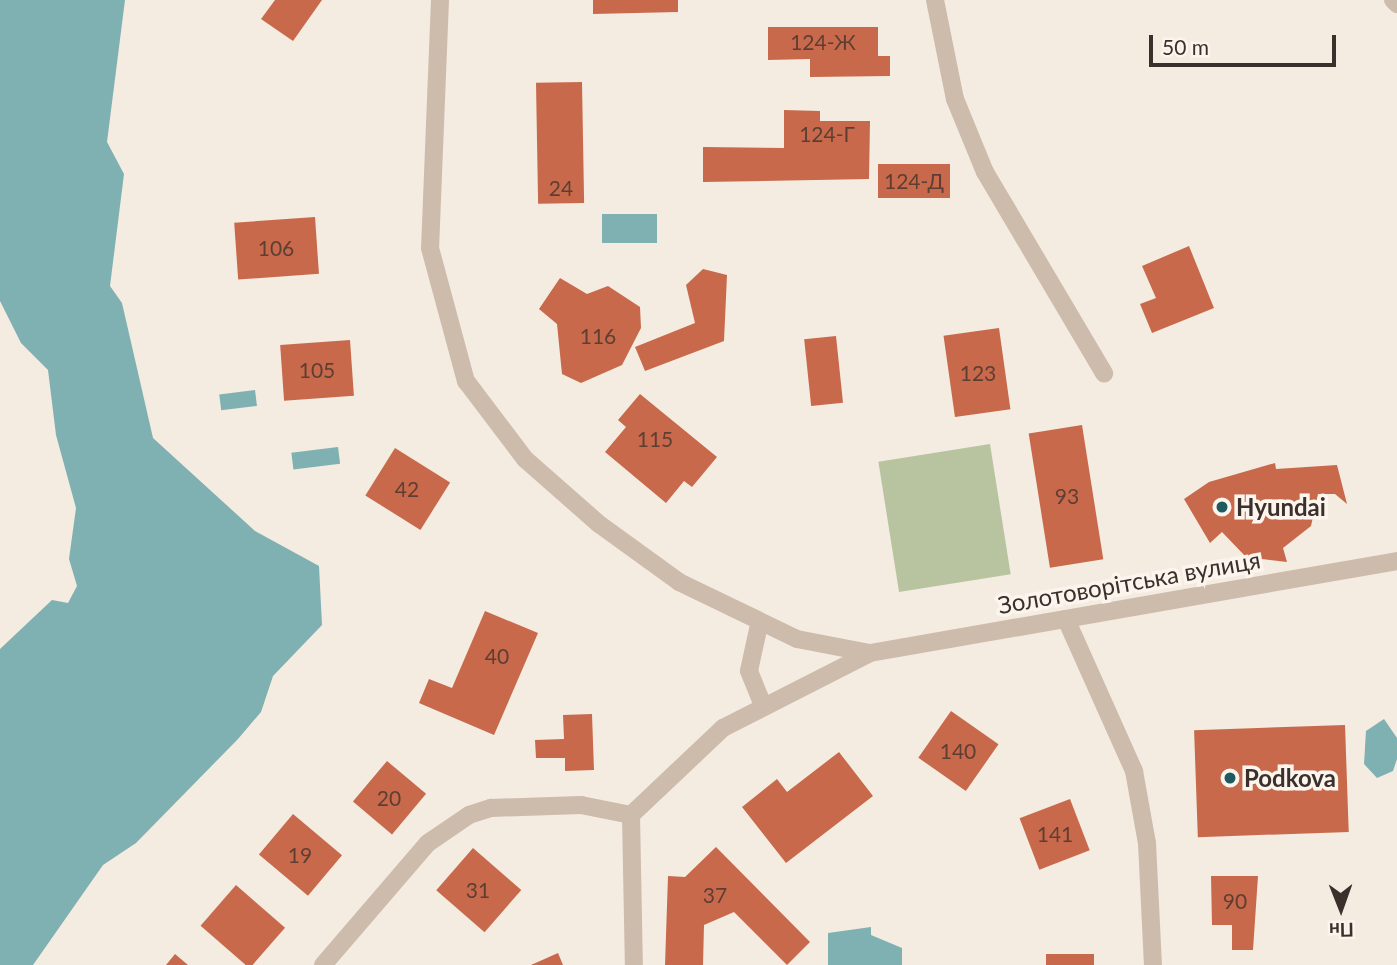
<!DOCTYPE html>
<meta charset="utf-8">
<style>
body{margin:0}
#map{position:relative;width:1397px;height:965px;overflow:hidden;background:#f4ebe1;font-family:Lato,sans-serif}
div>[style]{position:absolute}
.green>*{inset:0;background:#b8c4a0;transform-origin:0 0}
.water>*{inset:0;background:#7fb0b2;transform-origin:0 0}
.building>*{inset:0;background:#c8694b;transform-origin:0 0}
.street>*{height:18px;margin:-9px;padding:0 9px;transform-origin:9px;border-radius:9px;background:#cdbbac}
.dots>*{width:19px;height:19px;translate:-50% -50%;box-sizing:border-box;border:4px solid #fbf5ee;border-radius:50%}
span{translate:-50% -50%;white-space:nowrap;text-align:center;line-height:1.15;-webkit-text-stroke:7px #fbf5ee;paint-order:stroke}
.number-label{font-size:21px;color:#5e3e33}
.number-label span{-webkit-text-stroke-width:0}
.poi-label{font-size:24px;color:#3b302b;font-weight:700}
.left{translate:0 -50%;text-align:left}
.street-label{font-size:24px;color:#3b302b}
.north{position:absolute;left:1306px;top:874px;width:70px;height:70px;-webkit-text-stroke:5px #fbf5ee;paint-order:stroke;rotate:179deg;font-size:19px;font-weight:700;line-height:28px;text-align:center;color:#3b302b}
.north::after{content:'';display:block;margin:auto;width:24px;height:32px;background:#3b302b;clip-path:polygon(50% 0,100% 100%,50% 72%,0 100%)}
.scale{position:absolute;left:1149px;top:35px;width:187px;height:32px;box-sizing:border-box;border:4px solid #3b302b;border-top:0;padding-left:9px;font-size:21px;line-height:24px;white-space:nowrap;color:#3b302b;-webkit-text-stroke:5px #fbf5ee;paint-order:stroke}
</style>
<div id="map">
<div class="green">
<div style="left:990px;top:444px;width:132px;height:113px;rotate:81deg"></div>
</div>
<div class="water">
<div style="clip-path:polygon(0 0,125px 0,107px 142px,124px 174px,110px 286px,122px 303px,153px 438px,255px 531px,319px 566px,322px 625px,273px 676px,261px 712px,238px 739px,136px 843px,103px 865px,33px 965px,0 965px,0 649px,52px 600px,68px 603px,77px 586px,69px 559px,76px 508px,56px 435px,48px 370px,21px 343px,0 301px)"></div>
<div style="left:602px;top:214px;width:55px;height:29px"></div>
<div style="left:255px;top:390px;width:16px;height:36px;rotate:83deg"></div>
<div style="left:338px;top:447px;width:17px;height:47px;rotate:83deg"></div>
<div style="clip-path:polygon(1384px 719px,1397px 738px,1397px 759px,1393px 771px,1377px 778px,1364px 764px,1366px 731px)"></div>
<div style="clip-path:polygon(871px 927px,871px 935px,902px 948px,902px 965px,828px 965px,828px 933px)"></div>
</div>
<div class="building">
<div style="clip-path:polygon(275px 0,322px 0,293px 41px,261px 19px)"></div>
<div style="clip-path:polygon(593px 0,678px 0,678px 12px,593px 14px)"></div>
<div style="clip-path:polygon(768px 27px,878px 27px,878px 56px,890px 56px,890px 76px,810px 77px,810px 59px,768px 60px)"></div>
<div style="left:582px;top:82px;width:121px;height:46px;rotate:89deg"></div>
<div style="clip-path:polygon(784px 110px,820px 111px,820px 121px,870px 121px,869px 179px,703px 182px,703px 147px,784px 148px)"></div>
<div style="left:878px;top:164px;width:72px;height:34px"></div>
<div style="left:315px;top:217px;width:57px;height:81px;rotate:86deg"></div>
<div style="clip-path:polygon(1189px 246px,1214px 308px,1152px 333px,1140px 304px,1156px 298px,1142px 266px)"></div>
<div style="clip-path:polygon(703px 269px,727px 275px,724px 341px,645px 371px,635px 347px,695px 323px,686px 285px)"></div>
<div style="clip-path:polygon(560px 278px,587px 294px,608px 286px,640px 307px,641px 328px,622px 365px,581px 383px,562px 374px,557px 324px,539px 309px)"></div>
<div style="left:999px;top:328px;width:82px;height:56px;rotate:82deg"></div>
<div style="left:836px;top:336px;width:67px;height:32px;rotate:84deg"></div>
<div style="left:350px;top:340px;width:56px;height:70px;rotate:86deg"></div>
<div style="clip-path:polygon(640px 394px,717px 457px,692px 487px,684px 481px,666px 503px,605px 452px,626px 427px,618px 420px)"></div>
<div style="left:1082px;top:425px;width:136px;height:54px;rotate:81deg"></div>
<div style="left:395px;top:448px;width:65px;height:56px;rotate:32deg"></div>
<div style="clip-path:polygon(1275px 463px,1276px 469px,1337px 465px,1347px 504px,1335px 494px,1318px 494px,1311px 526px,1283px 548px,1287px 562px,1246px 557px,1222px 532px,1210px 543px,1184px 499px,1209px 482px)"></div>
<div style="clip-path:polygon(485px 611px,538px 633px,494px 735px,419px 703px,429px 679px,452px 688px)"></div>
<div style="left:951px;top:711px;width:58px;height:57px;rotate:35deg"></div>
<div style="clip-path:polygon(592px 714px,594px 770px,565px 771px,565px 758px,536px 758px,535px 740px,564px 739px,563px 715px)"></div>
<div style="left:1345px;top:725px;width:107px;height:151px;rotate:88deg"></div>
<div style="clip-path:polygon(839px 752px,873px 796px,786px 863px,742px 807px,777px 779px,787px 792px)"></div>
<div style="left:387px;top:761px;width:51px;height:53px;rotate:40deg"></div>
<div style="left:1070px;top:799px;width:55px;height:54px;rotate:69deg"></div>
<div style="left:293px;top:814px;width:64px;height:53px;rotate:40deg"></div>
<div style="clip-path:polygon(716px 847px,810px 942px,787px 965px,734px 912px,704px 925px,703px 965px,665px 965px,668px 876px,685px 877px)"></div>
<div style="left:473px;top:848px;width:64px;height:56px;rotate:41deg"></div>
<div style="clip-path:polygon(1211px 876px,1258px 876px,1253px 950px,1232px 950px,1232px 925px,1212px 925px)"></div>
<div style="left:236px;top:885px;width:65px;height:54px;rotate:41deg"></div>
<div style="clip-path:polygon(558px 953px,563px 965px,531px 965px)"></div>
<div style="clip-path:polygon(175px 954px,188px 965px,166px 965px)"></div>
<div style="left:1046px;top:954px;width:48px;height:11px"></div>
</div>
<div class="street">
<div style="left:440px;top:0;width:248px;rotate:92.3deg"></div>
<div style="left:430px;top:248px;width:138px;rotate:74.9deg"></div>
<div style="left:466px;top:381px;width:98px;rotate:52.9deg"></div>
<div style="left:525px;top:459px;width:98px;rotate:41.3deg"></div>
<div style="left:599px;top:524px;width:99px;rotate:35.9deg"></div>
<div style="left:679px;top:582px;width:131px;rotate:25.8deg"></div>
<div style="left:797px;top:639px;width:74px;rotate:10.9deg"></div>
<div style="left:870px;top:653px;width:535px;rotate:-9.9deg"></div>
<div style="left:935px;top:0;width:101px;rotate:78.6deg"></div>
<div style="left:955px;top:99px;width:79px;rotate:67.7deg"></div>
<div style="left:985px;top:172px;width:234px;rotate:59.4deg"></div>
<div style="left:1393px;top:0;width:6px;rotate:45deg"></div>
<div style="left:1066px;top:619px;width:167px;rotate:65.9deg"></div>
<div style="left:1134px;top:771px;width:73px;rotate:79.8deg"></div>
<div style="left:1147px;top:843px;width:122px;rotate:87.2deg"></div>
<div style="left:759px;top:625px;width:47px;rotate:102.3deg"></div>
<div style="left:749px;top:671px;width:35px;rotate:68deg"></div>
<div style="left:631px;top:815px;width:127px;rotate:-43.4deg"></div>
<div style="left:723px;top:728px;width:163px;rotate:-27deg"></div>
<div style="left:631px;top:815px;width:150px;rotate:88.9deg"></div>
<div style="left:323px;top:965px;width:161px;rotate:-49.3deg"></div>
<div style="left:428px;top:843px;width:50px;rotate:-34.3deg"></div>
<div style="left:469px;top:815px;width:23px;rotate:-18deg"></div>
<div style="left:491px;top:808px;width:90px;rotate:-1.9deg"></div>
<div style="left:581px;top:805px;width:51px;rotate:11.3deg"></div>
</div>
<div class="dots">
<div style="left:1222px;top:507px;background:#1f5a5e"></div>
<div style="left:1230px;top:778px;background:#1f5a5e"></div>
</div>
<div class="number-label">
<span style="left:823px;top:42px">124-Ж</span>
<span style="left:827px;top:134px">124-Г</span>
<span style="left:914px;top:181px">124-Д</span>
<span style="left:561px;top:188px">24</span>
<span style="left:276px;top:248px">106</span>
<span style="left:598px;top:336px">116</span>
<span style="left:317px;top:370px">105</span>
<span style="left:978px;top:373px">123</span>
<span style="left:655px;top:439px">115</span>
<span style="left:407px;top:489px">42</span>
<span style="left:1067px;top:496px">93</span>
<span style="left:497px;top:656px">40</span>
<span style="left:958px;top:751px">140</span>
<span style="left:389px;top:798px">20</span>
<span style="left:1055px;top:834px">141</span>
<span style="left:300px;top:855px">19</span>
<span style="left:478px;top:890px">31</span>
<span style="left:715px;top:895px">37</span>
<span style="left:1235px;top:901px">90</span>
</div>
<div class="poi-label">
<span class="left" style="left:1236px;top:507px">Hyundai</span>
<span class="left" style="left:1244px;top:778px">Podkova</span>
</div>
<div class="street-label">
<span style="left:1129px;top:582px;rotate:-10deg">Золотоворітська вулиця</span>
</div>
<div class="north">Пн</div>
<div class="scale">50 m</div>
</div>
